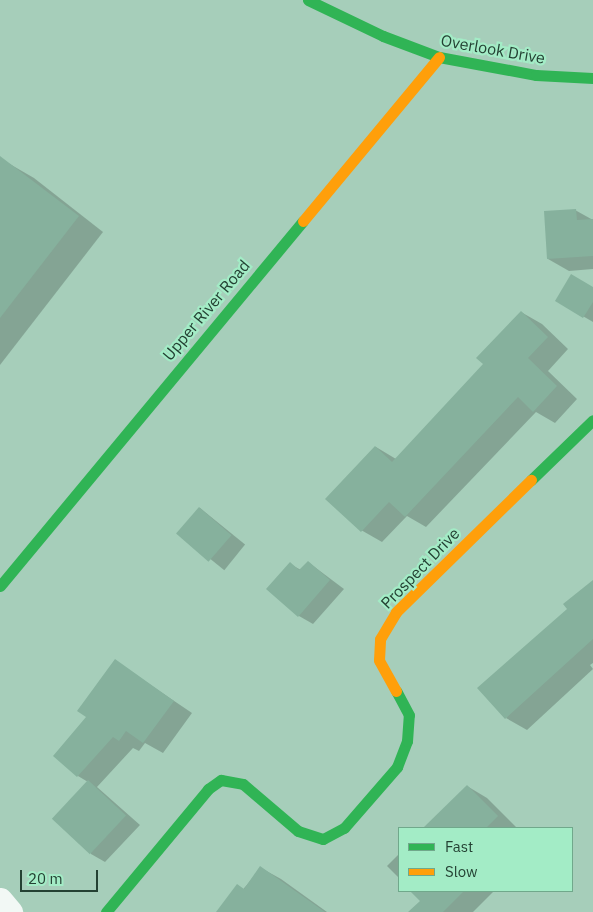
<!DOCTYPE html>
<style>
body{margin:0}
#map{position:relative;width:593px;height:912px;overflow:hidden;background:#a6ceba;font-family:"IBM Plex Sans",sans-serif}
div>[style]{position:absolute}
.shadow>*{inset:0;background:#0003;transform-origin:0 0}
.building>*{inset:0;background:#86b19d;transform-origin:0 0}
.street>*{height:25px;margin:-12.5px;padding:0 12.5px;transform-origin:12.5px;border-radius:12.5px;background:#f2f8f5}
.fast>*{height:11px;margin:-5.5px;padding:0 5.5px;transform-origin:5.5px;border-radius:5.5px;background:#30b455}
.slow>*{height:11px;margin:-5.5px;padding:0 5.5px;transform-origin:5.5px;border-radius:5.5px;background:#ff9f0a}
span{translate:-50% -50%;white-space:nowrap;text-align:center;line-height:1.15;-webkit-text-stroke:4.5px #a3ecc6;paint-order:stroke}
.street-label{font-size:16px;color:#244133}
.legend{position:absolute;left:398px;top:827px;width:175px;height:65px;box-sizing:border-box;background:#a3ecc6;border:1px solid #70a88b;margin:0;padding:6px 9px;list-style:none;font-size:15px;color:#244133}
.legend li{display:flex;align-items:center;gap:10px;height:25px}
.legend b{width:25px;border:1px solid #70a88b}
.scale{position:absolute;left:20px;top:870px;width:78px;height:22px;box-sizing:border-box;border:2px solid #244133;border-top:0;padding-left:6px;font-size:15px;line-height:18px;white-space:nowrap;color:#244133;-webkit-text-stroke:4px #a3ecc6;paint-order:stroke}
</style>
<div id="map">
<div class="shadow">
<div style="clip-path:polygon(8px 163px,34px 178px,103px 232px,0 365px,0 174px)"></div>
<div style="clip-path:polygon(575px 210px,593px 220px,593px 269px,569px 271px,548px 259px)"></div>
<div style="clip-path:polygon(593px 288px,593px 322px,557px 301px)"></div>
<div style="clip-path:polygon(521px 312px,542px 324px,568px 349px,548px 371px,577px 399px,555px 423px,536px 412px,426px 527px,407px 516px,382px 542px,361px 530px,376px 447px,396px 459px,485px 364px)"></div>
<div style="left:200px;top:508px;width:58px;height:33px;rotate:39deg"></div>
<div style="clip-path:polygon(308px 562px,344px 589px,313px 624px,299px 616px,290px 564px,301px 570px)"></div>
<div style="clip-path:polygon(593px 582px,593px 663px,590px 665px,593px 669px,527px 730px,506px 718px,568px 609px)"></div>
<div style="clip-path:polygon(115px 661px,192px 713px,163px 753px,145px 743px,139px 751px,133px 748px,97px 787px,140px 825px,105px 862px,91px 854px,88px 782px,78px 776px,87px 717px)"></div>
<div style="clip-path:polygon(467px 786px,487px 798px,517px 828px,425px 828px)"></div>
<div style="clip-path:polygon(399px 854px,399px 878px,387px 866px)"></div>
<div style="clip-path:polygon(261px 868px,281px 879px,327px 912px,224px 912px)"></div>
<div style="clip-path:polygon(412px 891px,494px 891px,473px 912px,421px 912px,422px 901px)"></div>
</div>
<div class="building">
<div style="clip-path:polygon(0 156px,79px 216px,0 318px)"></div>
<div style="clip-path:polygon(576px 209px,577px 220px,593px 219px,593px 256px,547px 259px,544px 211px)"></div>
<div style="clip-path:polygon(571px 274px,593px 287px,593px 302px,583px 318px,555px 301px)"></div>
<div style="clip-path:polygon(521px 311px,548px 337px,528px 358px,557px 386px,533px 412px,518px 397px,405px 517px,389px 502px,361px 532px,325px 499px,375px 446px,392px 462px,483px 364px,476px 358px)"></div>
<div style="left:199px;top:507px;width:43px;height:35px;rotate:41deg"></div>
<div style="clip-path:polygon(308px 561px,330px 580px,298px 617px,266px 589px,290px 562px,299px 570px)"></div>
<div style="clip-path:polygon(593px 580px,593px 639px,505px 719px,477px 688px,567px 609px,563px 604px)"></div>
<div style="clip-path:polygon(115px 659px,174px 701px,143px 743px,126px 731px,119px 741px,113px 737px,77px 777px,53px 756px,86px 717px,77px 711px)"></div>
<div style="left:88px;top:780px;width:52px;height:53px;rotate:43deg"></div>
<div style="clip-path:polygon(467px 785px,498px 816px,486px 828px,423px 828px)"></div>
<div style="clip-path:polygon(260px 866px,325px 912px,216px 912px,237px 884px,244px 889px)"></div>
<div style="clip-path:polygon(410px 891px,464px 891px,443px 912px,408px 912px,420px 901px)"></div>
</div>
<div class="street">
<div style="left:0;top:900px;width:16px;rotate:50deg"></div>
</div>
<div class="fast">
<div style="left:308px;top:0;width:83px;rotate:25.6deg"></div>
<div style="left:383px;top:36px;width:60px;rotate:20.6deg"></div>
<div style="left:439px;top:57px;width:99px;rotate:10.5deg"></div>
<div style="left:536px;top:75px;width:57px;rotate:3deg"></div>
<div style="left:531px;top:480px;width:86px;rotate:-44.1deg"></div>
<div style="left:0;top:586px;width:474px;rotate:-50.3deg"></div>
<div style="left:106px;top:912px;width:160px;rotate:-50.3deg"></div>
<div style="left:208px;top:789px;width:16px;rotate:-35deg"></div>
<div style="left:221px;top:780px;width:22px;rotate:10deg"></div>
<div style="left:243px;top:784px;width:72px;rotate:40.5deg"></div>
<div style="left:298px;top:831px;width:26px;rotate:18deg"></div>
<div style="left:323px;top:839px;width:24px;rotate:-28deg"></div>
<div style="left:344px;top:828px;width:81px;rotate:-49deg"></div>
<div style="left:397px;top:767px;width:28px;rotate:-69deg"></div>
<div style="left:407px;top:741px;width:26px;rotate:-86deg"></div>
<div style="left:409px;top:715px;width:27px;rotate:-118deg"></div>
</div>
<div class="slow">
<div style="left:303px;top:221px;width:213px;rotate:-50.3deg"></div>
<div style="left:396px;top:691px;width:35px;rotate:-119deg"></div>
<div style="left:379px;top:660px;width:21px;rotate:-87deg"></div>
<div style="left:380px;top:639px;width:31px;rotate:-59deg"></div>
<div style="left:396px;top:612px;width:189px;rotate:-44.4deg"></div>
</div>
<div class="street-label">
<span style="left:493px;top:49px;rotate:10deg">Overlook Drive</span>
<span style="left:206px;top:310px;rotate:-50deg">Upper River Road</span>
<span style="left:420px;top:568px;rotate:-46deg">Prospect Drive</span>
</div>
<ul class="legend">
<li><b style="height:6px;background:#30b455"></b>Fast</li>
<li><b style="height:6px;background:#ff9f0a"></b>Slow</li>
</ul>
<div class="scale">20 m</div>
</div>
